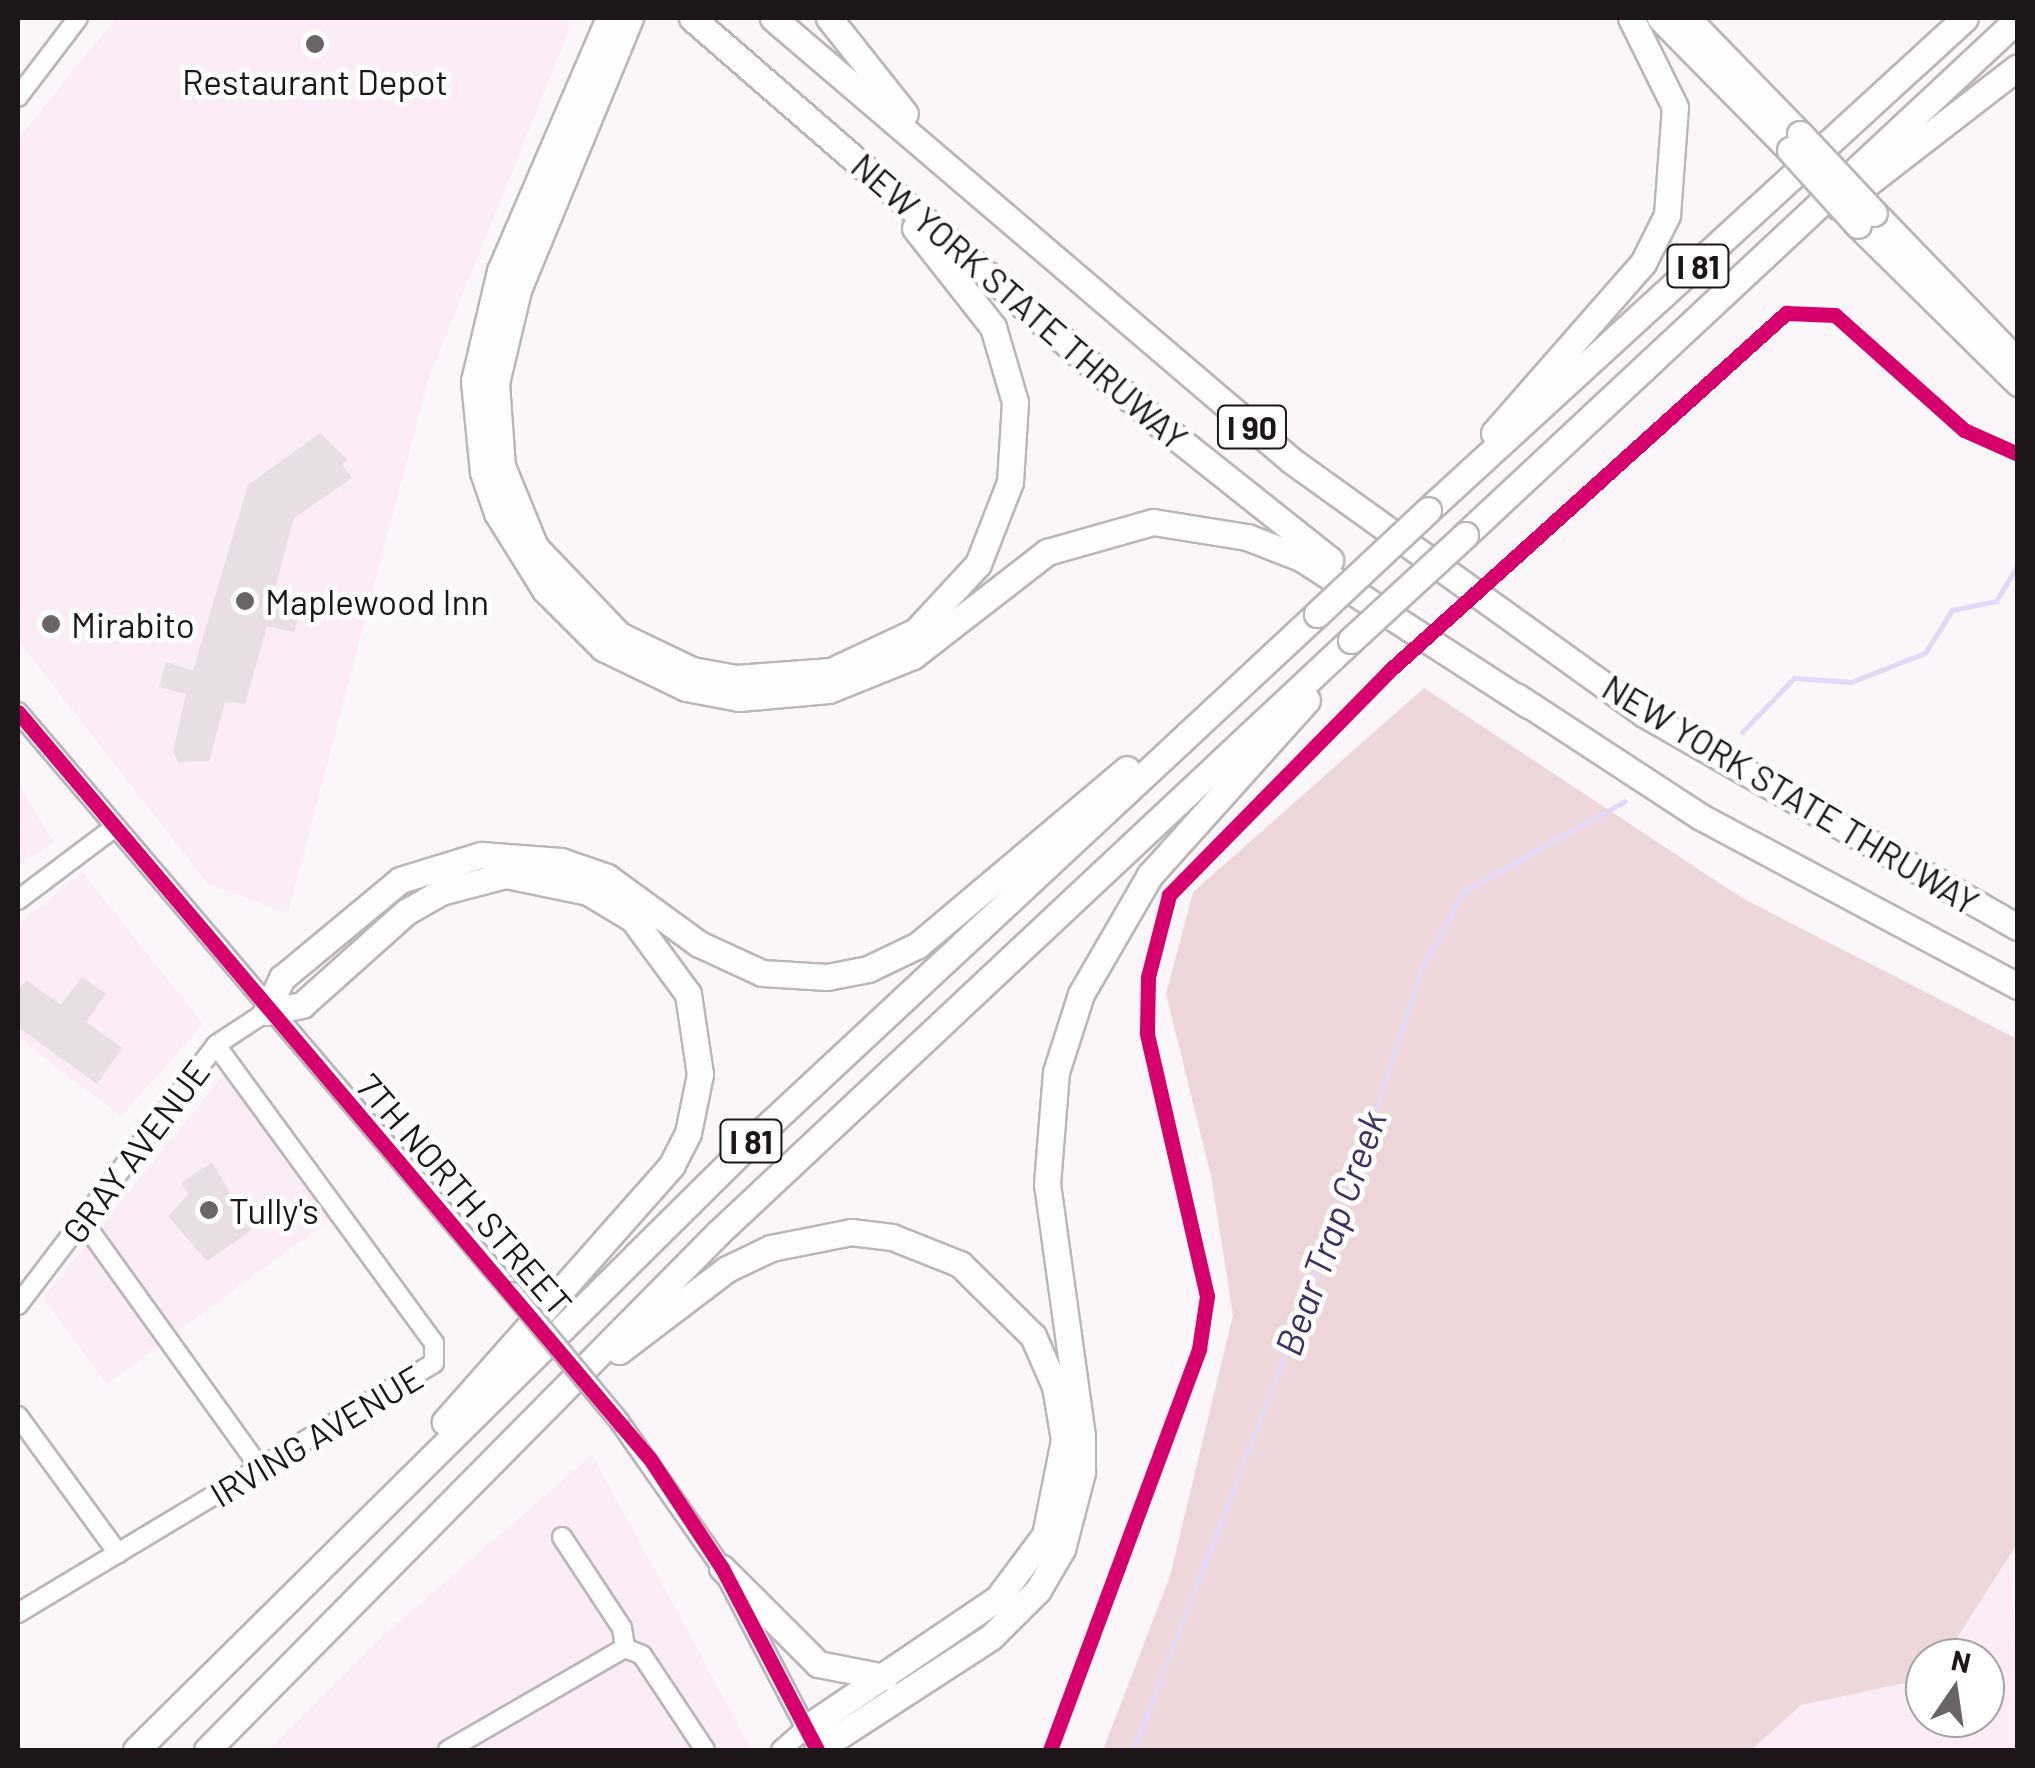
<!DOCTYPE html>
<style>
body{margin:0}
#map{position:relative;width:2035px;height:1768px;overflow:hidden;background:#fbf6fa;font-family:Barlow,sans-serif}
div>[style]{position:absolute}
.built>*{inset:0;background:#fcecf8}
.green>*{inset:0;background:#edd7da}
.stream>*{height:5px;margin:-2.5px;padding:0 2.5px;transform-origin:2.5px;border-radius:2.5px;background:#e2d9f7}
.building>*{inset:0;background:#e8dee3}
.roads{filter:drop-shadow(2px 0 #bbb5b9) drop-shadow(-2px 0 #bbb5b9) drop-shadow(0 2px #bbb5b9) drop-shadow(0 -2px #bbb5b9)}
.minor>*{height:18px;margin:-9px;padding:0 9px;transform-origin:9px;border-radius:9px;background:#fefefe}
.highway>*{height:25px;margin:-12.5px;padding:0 12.5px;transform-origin:12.5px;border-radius:12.5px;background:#fefefe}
.bridges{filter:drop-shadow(2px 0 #bbb5b9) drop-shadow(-2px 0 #bbb5b9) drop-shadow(0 2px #bbb5b9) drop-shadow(0 -2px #bbb5b9)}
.minor-bridge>*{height:18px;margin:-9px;padding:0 9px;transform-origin:9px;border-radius:9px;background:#fefefe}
.highway-bridge>*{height:25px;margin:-12.5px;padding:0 12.5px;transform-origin:12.5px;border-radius:12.5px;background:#fefefe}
.cycleway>*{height:15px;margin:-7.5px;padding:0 7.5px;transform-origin:7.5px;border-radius:7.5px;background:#d6006c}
.dots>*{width:28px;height:28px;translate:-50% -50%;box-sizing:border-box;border:5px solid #fff;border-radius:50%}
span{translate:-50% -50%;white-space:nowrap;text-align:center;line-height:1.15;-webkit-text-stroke:10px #fff;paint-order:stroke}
.shield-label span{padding:2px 8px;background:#fff;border:2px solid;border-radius:8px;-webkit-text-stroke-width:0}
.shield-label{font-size:32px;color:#1c161a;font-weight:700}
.poi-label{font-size:35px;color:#1c161a}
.left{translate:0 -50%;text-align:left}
.street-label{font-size:35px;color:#1c161a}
.water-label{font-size:38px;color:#402f62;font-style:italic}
.frame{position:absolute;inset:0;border:20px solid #1c161a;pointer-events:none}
.north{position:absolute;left:1905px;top:1638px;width:100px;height:100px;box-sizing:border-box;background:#fff;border:2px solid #a4a2a3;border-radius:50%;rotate:13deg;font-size:28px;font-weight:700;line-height:40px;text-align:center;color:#1c161a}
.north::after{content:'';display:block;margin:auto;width:35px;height:45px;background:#6a6468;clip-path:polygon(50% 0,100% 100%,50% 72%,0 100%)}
</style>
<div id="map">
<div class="built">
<div style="clip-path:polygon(116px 18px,561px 18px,571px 26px,429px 377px,288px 913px,208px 884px,18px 640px,18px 139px)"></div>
<div style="clip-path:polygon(18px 784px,54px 842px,18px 865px)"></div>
<div style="clip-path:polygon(83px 873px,203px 1024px,121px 1116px,18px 1037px,18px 924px)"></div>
<div style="clip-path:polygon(224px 1074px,330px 1219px,107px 1384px,43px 1298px)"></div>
<div style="clip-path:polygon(592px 1455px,752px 1750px,269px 1750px,384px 1635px)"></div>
<div style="clip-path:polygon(2012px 1544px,2017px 1750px,1751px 1750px,1801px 1705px,1925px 1679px,1925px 1718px,1985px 1718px,1985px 1658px,1944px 1658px)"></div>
</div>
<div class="green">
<div style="clip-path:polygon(1424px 688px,1742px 898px,2017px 1039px,2017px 1544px,1944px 1658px,1925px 1658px,1925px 1679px,1801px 1705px,1751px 1750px,1103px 1750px,1170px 1576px,1233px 1315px,1211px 1176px,1166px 994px,1193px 892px)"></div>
</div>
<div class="stream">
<div style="left:1742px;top:732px;width:75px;rotate:-46.1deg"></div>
<div style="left:1794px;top:678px;width:57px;rotate:4deg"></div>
<div style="left:1851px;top:682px;width:79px;rotate:-21.4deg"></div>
<div style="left:1925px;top:653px;width:51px;rotate:-57.9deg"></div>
<div style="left:1952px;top:610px;width:45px;rotate:-11.6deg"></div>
<div style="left:1996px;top:601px;width:42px;rotate:-58.6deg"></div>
<div style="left:1133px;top:1750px;width:616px;rotate:-68.98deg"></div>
<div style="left:1354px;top:1175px;width:216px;rotate:-71.9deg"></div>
<div style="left:1421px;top:970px;width:90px;rotate:-61.4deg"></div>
<div style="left:1464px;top:891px;width:184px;rotate:-29.2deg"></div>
</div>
<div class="building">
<div style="clip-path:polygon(320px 433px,348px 460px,342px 464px,352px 478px,294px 518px,272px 599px,301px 608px,294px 632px,267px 626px,245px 704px,225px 702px,209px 761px,178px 762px,173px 752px,186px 694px,159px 687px,166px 662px,193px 671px,248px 485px)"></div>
<div style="clip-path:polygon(82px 977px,106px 994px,86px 1022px,122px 1048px,97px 1084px,18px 1027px,18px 991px,26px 980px,61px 1005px)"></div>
<div style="clip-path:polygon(212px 1162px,252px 1230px,207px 1261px,168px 1216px,189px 1194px,181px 1183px)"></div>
</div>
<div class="roads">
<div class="minor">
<div style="left:18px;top:97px;width:99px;rotate:-52.8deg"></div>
<div style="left:18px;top:712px;width:762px;rotate:49.58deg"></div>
<div style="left:18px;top:900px;width:116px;rotate:-37deg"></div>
<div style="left:82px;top:1220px;width:307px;rotate:54.3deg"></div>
<div style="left:18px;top:1305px;width:327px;rotate:-52.7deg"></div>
<div style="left:216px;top:1045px;width:60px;rotate:-33.4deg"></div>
<div style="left:18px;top:1416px;width:170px;rotate:53.9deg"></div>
<div style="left:619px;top:1421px;width:179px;rotate:55deg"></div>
<div style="left:722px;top:1568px;width:190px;rotate:62.4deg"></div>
<div style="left:562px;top:1537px;width:109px;rotate:56.6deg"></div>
<div style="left:622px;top:1628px;width:20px;rotate:81deg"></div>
<div style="left:18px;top:1613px;width:485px;rotate:-31deg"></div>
<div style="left:434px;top:1363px;width:20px;rotate:-90deg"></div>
<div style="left:434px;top:1343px;width:369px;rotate:-126.2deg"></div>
<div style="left:625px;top:1648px;width:18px;rotate:22deg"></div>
<div style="left:642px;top:1655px;width:114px;rotate:56.4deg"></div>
<div style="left:448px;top:1750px;width:204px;rotate:-30deg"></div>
<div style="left:781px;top:1750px;width:33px;rotate:-41deg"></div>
</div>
<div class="highway">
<div style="left:609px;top:18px;width:275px;rotate:113.3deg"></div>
<div style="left:500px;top:271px;width:113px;rotate:103.3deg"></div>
<div style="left:474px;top:381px;width:91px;rotate:84.4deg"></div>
<div style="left:483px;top:472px;width:43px;rotate:71.1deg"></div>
<div style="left:497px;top:513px;width:91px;rotate:58.1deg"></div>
<div style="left:545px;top:590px;width:82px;rotate:45deg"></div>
<div style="left:603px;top:648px;width:92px;rotate:25.7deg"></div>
<div style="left:686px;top:688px;width:54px;rotate:10.7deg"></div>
<div style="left:739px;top:698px;width:90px;rotate:-5.1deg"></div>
<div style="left:829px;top:690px;width:91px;rotate:-22deg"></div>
<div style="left:913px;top:656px;width:170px;rotate:-37.8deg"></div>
<div style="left:1047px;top:552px;width:110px;rotate:-15.8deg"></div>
<div style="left:1153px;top:522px;width:95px;rotate:9.1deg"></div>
<div style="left:1247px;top:537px;width:58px;rotate:21.3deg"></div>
<div style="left:1301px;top:558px;width:270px;rotate:32.9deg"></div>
<div style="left:630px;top:18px;width:294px;rotate:112.4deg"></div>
<div style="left:518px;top:290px;width:96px;rotate:103.3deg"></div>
<div style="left:496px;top:383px;width:83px;rotate:85.9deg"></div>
<div style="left:502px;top:466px;width:87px;rotate:67.8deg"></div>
<div style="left:535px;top:547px;width:122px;rotate:46.3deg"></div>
<div style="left:619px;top:635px;width:81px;rotate:25.6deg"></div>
<div style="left:692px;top:670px;width:45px;rotate:10.3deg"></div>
<div style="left:736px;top:678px;width:95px;rotate:-4.2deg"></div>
<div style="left:831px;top:671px;width:94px;rotate:-25.2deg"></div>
<div style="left:916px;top:631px;width:91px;rotate:-47.2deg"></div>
<div style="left:978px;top:564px;width:88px;rotate:-68.7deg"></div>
<div style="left:1010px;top:482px;width:80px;rotate:-86.4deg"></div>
<div style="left:1015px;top:402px;width:78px;rotate:-106.3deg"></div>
<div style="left:993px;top:327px;width:126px;rotate:-128.2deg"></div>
<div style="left:692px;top:18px;width:617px;rotate:40.99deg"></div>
<div style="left:1158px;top:423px;width:220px;rotate:38.5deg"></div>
<div style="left:773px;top:18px;width:682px;rotate:40.48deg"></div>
<div style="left:1292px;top:461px;width:433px;rotate:35.7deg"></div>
<div style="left:1644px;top:714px;width:430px;rotate:29.7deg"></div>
<div style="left:829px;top:18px;width:122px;rotate:51.6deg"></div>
<div style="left:1660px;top:18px;width:185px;rotate:45.4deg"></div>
<div style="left:1687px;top:18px;width:162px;rotate:45.8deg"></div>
<div style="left:1838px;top:206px;width:227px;rotate:-37.7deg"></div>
<div style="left:1874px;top:213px;width:207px;rotate:46deg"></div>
<div style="left:1858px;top:225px;width:225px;rotate:44.6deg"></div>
<div style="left:1494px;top:433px;width:226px;rotate:-48.8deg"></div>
<div style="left:1643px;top:263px;width:54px;rotate:-63.4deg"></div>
<div style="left:1667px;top:215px;width:108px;rotate:-85.8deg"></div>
<div style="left:1675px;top:107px;width:99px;rotate:-116.3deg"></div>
<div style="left:1428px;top:510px;width:728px;rotate:-42.5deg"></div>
<div style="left:1465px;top:535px;width:756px;rotate:-43.02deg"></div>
<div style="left:1516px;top:696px;width:221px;rotate:33.2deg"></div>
<div style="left:1701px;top:817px;width:359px;rotate:28.1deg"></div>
<div style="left:266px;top:1012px;width:37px;rotate:-11deg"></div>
<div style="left:302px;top:1005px;width:140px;rotate:-41.8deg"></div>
<div style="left:406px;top:912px;width:40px;rotate:-29.7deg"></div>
<div style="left:441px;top:892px;width:67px;rotate:-14.7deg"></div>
<div style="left:506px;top:875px;width:84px;rotate:11.7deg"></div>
<div style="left:588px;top:892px;width:52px;rotate:31deg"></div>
<div style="left:633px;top:919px;width:93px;rotate:53.7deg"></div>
<div style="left:688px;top:994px;width:81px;rotate:81.5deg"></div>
<div style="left:700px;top:1074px;width:60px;rotate:101.5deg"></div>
<div style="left:688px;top:1133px;width:36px;rotate:117deg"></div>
<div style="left:672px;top:1165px;width:343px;rotate:131.5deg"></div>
<div style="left:266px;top:1012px;width:38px;rotate:-65deg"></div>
<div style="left:282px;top:978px;width:153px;rotate:-39.7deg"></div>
<div style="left:400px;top:880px;width:85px;rotate:-17.2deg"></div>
<div style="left:481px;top:855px;width:80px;rotate:4.3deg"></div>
<div style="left:561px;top:861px;width:49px;rotate:19.2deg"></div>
<div style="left:607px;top:877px;width:114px;rotate:36.1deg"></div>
<div style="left:699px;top:944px;width:69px;rotate:24.7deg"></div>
<div style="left:762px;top:973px;width:65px;rotate:3.5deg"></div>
<div style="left:827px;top:977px;width:42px;rotate:-11deg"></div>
<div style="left:868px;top:969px;width:55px;rotate:-25.6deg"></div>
<div style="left:918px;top:945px;width:273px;rotate:-40.1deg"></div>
<div style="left:619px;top:1351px;width:136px;rotate:-37.2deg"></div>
<div style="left:727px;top:1269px;width:49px;rotate:-25.5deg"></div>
<div style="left:771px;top:1248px;width:82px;rotate:-11.3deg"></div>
<div style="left:851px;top:1232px;width:41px;rotate:7deg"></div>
<div style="left:892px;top:1237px;width:73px;rotate:21.7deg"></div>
<div style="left:960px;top:1264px;width:103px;rotate:44.6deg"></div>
<div style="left:1033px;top:1336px;width:55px;rotate:66.3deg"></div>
<div style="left:1055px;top:1386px;width:55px;rotate:80.5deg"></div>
<div style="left:1064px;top:1440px;width:97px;rotate:101.3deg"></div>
<div style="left:1045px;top:1535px;width:79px;rotate:126.7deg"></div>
<div style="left:998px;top:1598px;width:232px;rotate:145.9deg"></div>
<div style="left:722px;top:1568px;width:136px;rotate:45deg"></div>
<div style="left:818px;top:1664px;width:68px;rotate:11deg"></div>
<div style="left:136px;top:1750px;width:880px;rotate:-44.68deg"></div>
<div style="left:762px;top:1131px;width:758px;rotate:-42.97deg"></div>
<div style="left:207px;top:1750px;width:727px;rotate:-45.33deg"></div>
<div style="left:718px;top:1233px;width:867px;rotate:-43.13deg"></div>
<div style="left:817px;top:1750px;width:207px;rotate:-33deg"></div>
<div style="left:991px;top:1637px;width:66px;rotate:-45deg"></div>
<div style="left:1038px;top:1590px;width:48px;rotate:-59.7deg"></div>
<div style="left:1062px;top:1549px;width:80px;rotate:-75.4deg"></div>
<div style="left:1082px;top:1472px;width:36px;rotate:-90deg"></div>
<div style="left:1082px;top:1436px;width:254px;rotate:-97.9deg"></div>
<div style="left:1047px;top:1184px;width:112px;rotate:-85.4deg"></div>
<div style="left:1056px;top:1072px;width:82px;rotate:-72.2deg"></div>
<div style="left:1081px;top:994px;width:138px;rotate:-59.9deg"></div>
<div style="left:1150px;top:875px;width:235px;rotate:-48.1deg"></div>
</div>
</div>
<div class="bridges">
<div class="minor-bridge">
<div style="left:512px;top:1292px;width:168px;rotate:50.3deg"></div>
</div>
<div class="highway-bridge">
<div style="left:1800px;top:134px;width:108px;rotate:46.9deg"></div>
<div style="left:1790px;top:150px;width:101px;rotate:47.8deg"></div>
<div style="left:1317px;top:614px;width:152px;rotate:-43.1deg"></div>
<div style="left:1351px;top:640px;width:155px;rotate:-42.6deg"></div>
</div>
</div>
<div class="cycleway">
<div style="left:18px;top:712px;width:978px;rotate:49.77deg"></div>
<div style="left:650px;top:1459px;width:131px;rotate:56.6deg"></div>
<div style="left:722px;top:1568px;width:205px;rotate:62.4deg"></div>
<div style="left:1050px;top:1750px;width:428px;rotate:-69.6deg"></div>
<div style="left:1199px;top:1349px;width:54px;rotate:-81.4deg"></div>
<div style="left:1207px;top:1296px;width:270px;rotate:-102.9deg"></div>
<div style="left:1147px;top:1033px;width:56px;rotate:-89deg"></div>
<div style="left:1148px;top:977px;width:85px;rotate:-75.6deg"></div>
<div style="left:1169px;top:895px;width:314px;rotate:-45.5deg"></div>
<div style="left:1389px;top:671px;width:535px;rotate:-42.04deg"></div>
<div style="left:1786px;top:313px;width:49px;rotate:2.3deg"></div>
<div style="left:1835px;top:315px;width:173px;rotate:41.7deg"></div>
<div style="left:1964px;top:430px;width:59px;rotate:24deg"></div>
</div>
<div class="dots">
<div style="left:315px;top:44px;background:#6a6468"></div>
<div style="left:245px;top:601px;background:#6a6468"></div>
<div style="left:51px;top:624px;background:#6a6468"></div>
<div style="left:209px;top:1210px;background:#6a6468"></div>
</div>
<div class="shield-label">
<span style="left:1698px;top:266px">I 81</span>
<span style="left:1252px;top:427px">I 90</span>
<span style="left:751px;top:1141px">I 81</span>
</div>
<div class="poi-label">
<span style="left:315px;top:81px">Restaurant Depot</span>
<span class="left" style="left:265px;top:601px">Maplewood Inn</span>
<span class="left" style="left:71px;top:624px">Mirabito</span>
<span class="left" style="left:229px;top:1210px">Tully's</span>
</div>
<div class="street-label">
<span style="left:1020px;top:301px;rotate:41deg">NEW YORK STATE THRUWAY</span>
<span style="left:1791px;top:794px;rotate:31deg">NEW YORK STATE THRUWAY</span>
<span style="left:135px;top:1151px;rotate:-53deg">GRAY AVENUE</span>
<span style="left:465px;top:1194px;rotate:49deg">7TH NORTH STREET</span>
<span style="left:316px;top:1435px;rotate:-31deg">IRVING AVENUE</span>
</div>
<div class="water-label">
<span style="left:1330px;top:1233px;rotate:-70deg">Bear Trap Creek</span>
</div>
<div class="frame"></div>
<div class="north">N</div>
</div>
